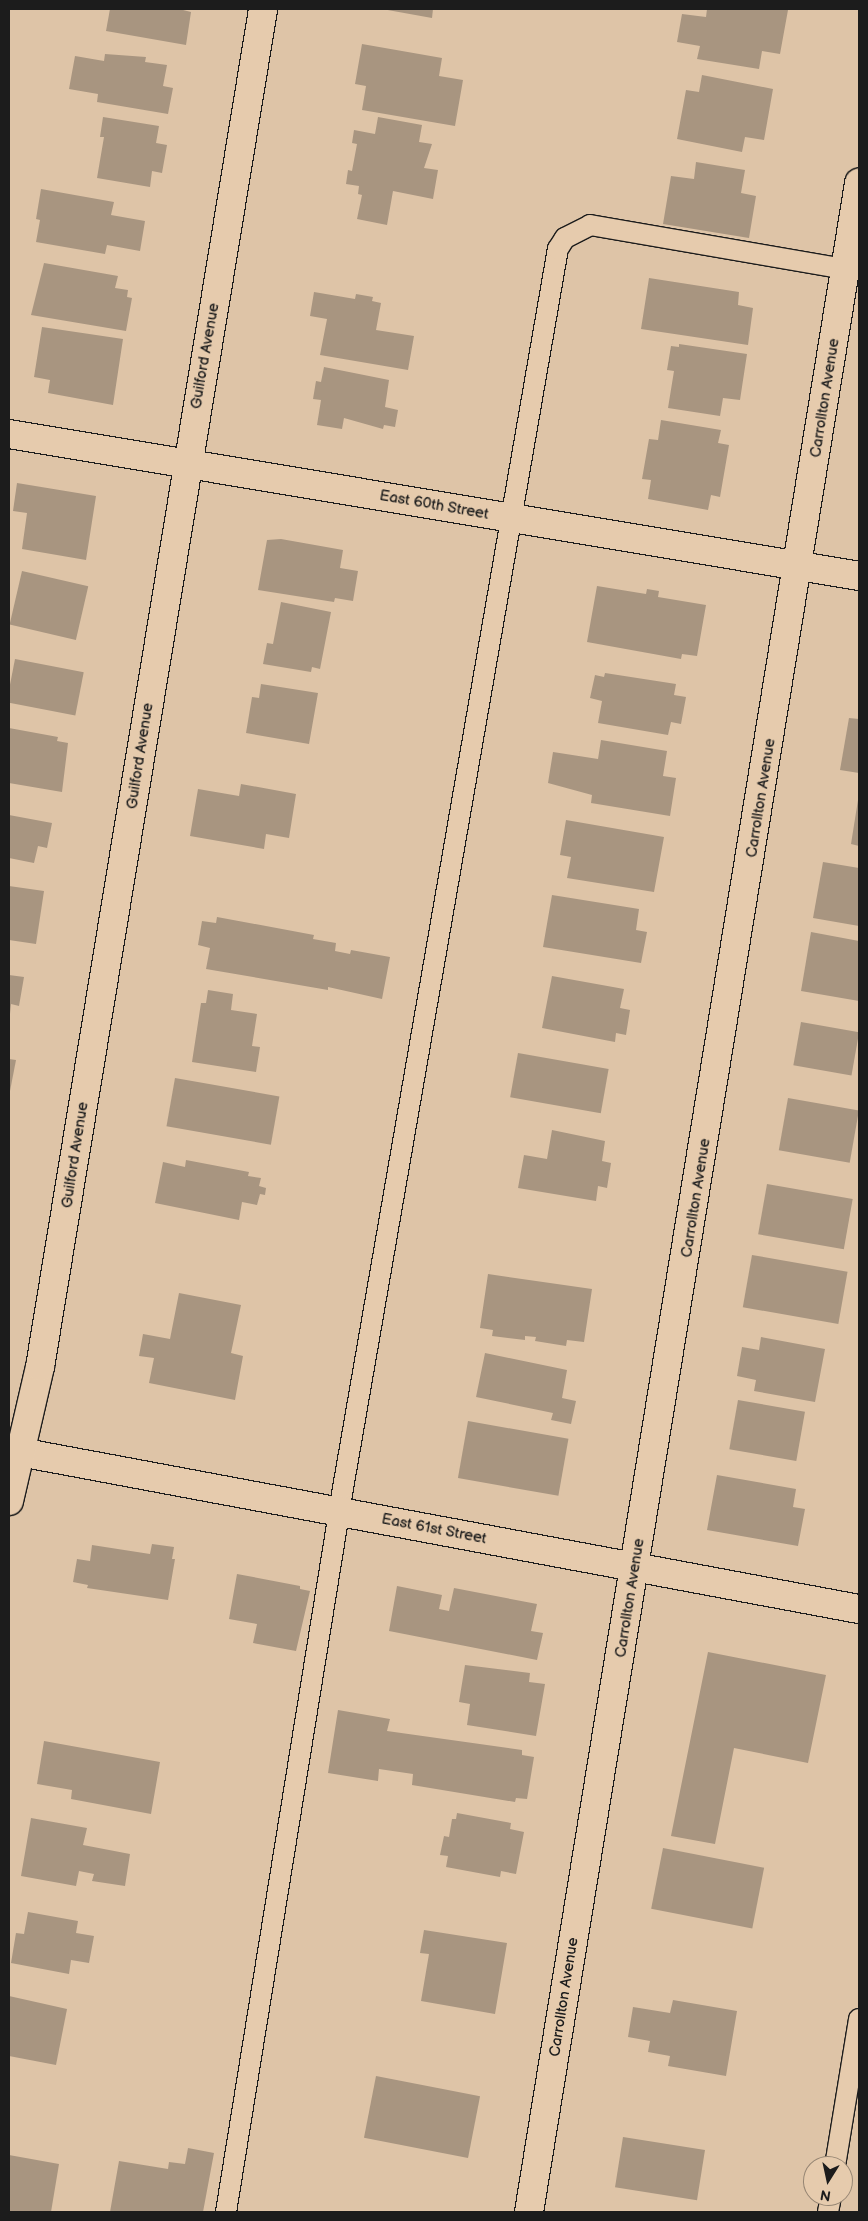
<!DOCTYPE html>
<style>
body{margin:0}
#map{position:relative;width:868px;height:2221px;overflow:hidden;background:#dec4a7;font-family:"Balsamiq Sans",sans-serif}
div>[style]{position:absolute}
.building>*{inset:0;background:#a89580;transform-origin:0 0}
.roads{filter:drop-shadow(1px 0 #1c1c1c) drop-shadow(-1px 0 #1c1c1c) drop-shadow(0 1px #1c1c1c) drop-shadow(0 -1px #1c1c1c)}
.service>*{height:20px;margin:-10px;padding:0 10px;transform-origin:10px;border-radius:10px;background:#e6cbad}
.minor>*{height:28px;margin:-14px;padding:0 14px;transform-origin:14px;border-radius:14px;background:#e6cbad}
span{translate:-50% -50%;white-space:nowrap;text-align:center;line-height:1.15;-webkit-text-stroke:4px #e6cbad;paint-order:stroke}
.street-label{font-size:15px;color:#1c1c1c}
.frame{position:absolute;inset:0;border:10px solid #1c1c1c;pointer-events:none}
.north{position:absolute;left:803px;top:2156px;width:50px;height:50px;box-sizing:border-box;background:#e6cbad;border:1px solid #958573;border-radius:50%;rotate:190deg;font-size:14px;font-weight:700;line-height:20px;text-align:center;color:#1c1c1c}
.north::after{content:'';display:block;margin:auto;width:18px;height:22px;background:#1c1c1c;clip-path:polygon(50% 0,100% 100%,50% 72%,0 100%)}
</style>
<div id="map">
<div class="building">
<div style="clip-path:polygon(110px 9px,179px 9px,191px 12px,186px 45px,106px 31px)"></div>
<div style="clip-path:polygon(382px 9px,433px 9px,432px 18px)"></div>
<div style="clip-path:polygon(707px 9px,788px 10px,780px 54px,762px 51px,759px 69px,697px 59px,700px 46px,677px 42px,682px 14px,706px 17px)"></div>
<div style="clip-path:polygon(362px 44px,442px 58px,439px 76px,463px 80px,455px 126px,362px 110px,366px 86px,355px 84px)"></div>
<div style="clip-path:polygon(105px 54px,146px 57px,145px 62px,167px 65px,163px 86px,173px 88px,168px 114px,97px 102px,98px 94px,69px 89px,75px 56px,104px 61px)"></div>
<div style="clip-path:polygon(702px 75px,773px 89px,764px 140px,745px 137px,742px 152px,677px 139px,686px 90px,699px 92px)"></div>
<div style="clip-path:polygon(103px 117px,159px 126px,156px 143px,167px 145px,162px 173px,152px 171px,150px 187px,97px 178px,104px 137px,100px 137px)"></div>
<div style="clip-path:polygon(378px 117px,422px 125px,419px 142px,432px 144px,424px 168px,438px 170px,433px 199px,393px 191px,387px 225px,357px 219px,362px 195px,358px 194px,359px 186px,346px 184px,348px 170px,352px 171px,357px 144px,352px 143px,354px 130px,375px 134px)"></div>
<div style="clip-path:polygon(696px 162px,745px 170px,741px 193px,756px 196px,749px 238px,663px 224px,671px 176px,694px 179px)"></div>
<div style="clip-path:polygon(41px 189px,114px 202px,111px 215px,145px 221px,140px 251px,107px 245px,105px 254px,36px 242px,40px 220px,36px 219px)"></div>
<div style="clip-path:polygon(44px 263px,118px 276px,115px 288px,128px 290px,127px 297px,132px 298px,126px 331px,31px 315px)"></div>
<div style="clip-path:polygon(649px 278px,739px 292px,738px 305px,753px 308px,748px 345px,641px 329px)"></div>
<div style="clip-path:polygon(314px 292px,355px 299px,356px 294px,373px 297px,372px 301px,381px 303px,376px 330px,414px 336px,408px 370px,320px 355px,327px 319px,310px 316px)"></div>
<div style="clip-path:polygon(42px 327px,123px 339px,113px 405px,48px 393px,50px 380px,34px 377px)"></div>
<div style="clip-path:polygon(679px 344px,747px 354px,740px 400px,723px 398px,720px 416px,668px 408px,674px 371px,667px 370px,671px 346px,679px 347px)"></div>
<div style="clip-path:polygon(324px 367px,389px 380px,385px 407px,398px 410px,395px 427px,384px 425px,383px 429px,344px 418px,342px 429px,317px 425px,321px 400px,313px 399px,316px 381px,321px 382px)"></div>
<div style="clip-path:polygon(661px 420px,721px 430px,718px 443px,729px 445px,720px 497px,711px 495px,708px 510px,648px 499px,651px 480px,642px 479px,649px 439px,658px 440px)"></div>
<div style="clip-path:polygon(17px 483px,96px 496px,86px 560px,22px 549px,27px 513px,13px 511px)"></div>
<div style="clip-path:polygon(281px 539px,343px 550px,340px 568px,358px 571px,353px 601px,335px 598px,334px 602px,258px 590px,267px 540px)"></div>
<div style="left:22px;top:571px;width:68px;height:55px;rotate:13deg"></div>
<div style="clip-path:polygon(597px 586px,646px 594px,647px 589px,659px 591px,658px 597px,706px 605px,697px 656px,682px 654px,681px 659px,587px 642px)"></div>
<div style="clip-path:polygon(281px 602px,331px 612px,320px 669px,312px 667px,311px 672px,263px 664px,267px 643px,273px 644px)"></div>
<div style="left:15px;top:659px;width:70px;height:44px;rotate:11deg"></div>
<div style="clip-path:polygon(605px 673px,676px 684px,674px 695px,686px 697px,681px 724px,671px 722px,668px 735px,598px 723px,602px 701px,590px 698px,595px 675px,604px 677px)"></div>
<div style="clip-path:polygon(261px 684px,318px 693px,309px 744px,246px 733px,252px 697px,259px 698px)"></div>
<div style="clip-path:polygon(849px 718px,859px 719px,859px 773px,840px 770px)"></div>
<div style="clip-path:polygon(9px 728px,58px 737px,57px 741px,68px 743px,62px 792px,9px 783px)"></div>
<div style="clip-path:polygon(601px 740px,667px 751px,663px 776px,676px 778px,670px 816px,591px 803px,592px 795px,548px 783px,553px 752px,598px 759px)"></div>
<div style="clip-path:polygon(241px 784px,296px 794px,289px 838px,266px 834px,264px 849px,190px 836px,198px 789px,239px 796px)"></div>
<div style="clip-path:polygon(858px 800px,859px 800px,859px 846px,851px 844px)"></div>
<div style="clip-path:polygon(9px 815px,52px 823px,47px 848px,38px 846px,34px 863px,9px 858px)"></div>
<div style="clip-path:polygon(566px 820px,664px 837px,654px 892px,567px 878px,571px 857px,560px 855px)"></div>
<div style="clip-path:polygon(823px 862px,859px 868px,859px 926px,813px 918px)"></div>
<div style="clip-path:polygon(9px 886px,44px 891px,36px 944px,9px 940px)"></div>
<div style="clip-path:polygon(552px 895px,639px 909px,636px 930px,647px 932px,641px 963px,543px 947px)"></div>
<div style="clip-path:polygon(217px 917px,314px 935px,313px 939px,336px 943px,335px 951px,350px 954px,351px 950px,390px 957px,382px 999px,328px 987px,328px 990px,206px 969px,210px 948px,198px 945px,202px 921px,216px 923px)"></div>
<div style="clip-path:polygon(811px 932px,859px 941px,859px 1001px,801px 991px)"></div>
<div style="clip-path:polygon(9px 975px,24px 977px,19px 1006px,11px 1004px,10px 1014px)"></div>
<div style="clip-path:polygon(552px 976px,624px 989px,620px 1008px,630px 1010px,626px 1035px,616px 1033px,615px 1042px,542px 1028px)"></div>
<div style="clip-path:polygon(208px 990px,233px 994px,231px 1010px,257px 1014px,252px 1046px,260px 1047px,256px 1072px,192px 1062px,201px 1003px,206px 1003px)"></div>
<div style="left:801px;top:1022px;width:59px;height:44px;rotate:10deg"></div>
<div style="left:518px;top:1053px;width:92px;height:45px;rotate:10deg"></div>
<div style="clip-path:polygon(9px 1059px,16px 1060px,10px 1091px,9px 1090px)"></div>
<div style="left:175px;top:1078px;width:106px;height:49px;rotate:10deg"></div>
<div style="left:788px;top:1098px;width:72px;height:53px;rotate:10deg"></div>
<div style="clip-path:polygon(552px 1130px,605px 1141px,602px 1161px,611px 1163px,607px 1188px,598px 1186px,596px 1201px,518px 1188px,524px 1155px,547px 1159px)"></div>
<div style="clip-path:polygon(186px 1160px,249px 1172px,248px 1176px,261px 1178px,259px 1186px,266px 1188px,265px 1195px,260px 1194px,257px 1205px,242px 1202px,239px 1220px,155px 1203px,163px 1162px,185px 1167px)"></div>
<div style="left:767px;top:1184px;width:87px;height:51px;rotate:10deg"></div>
<div style="left:752px;top:1255px;width:97px;height:53px;rotate:10deg"></div>
<div style="clip-path:polygon(488px 1274px,592px 1289px,584px 1342px,567px 1340px,566px 1346px,535px 1341px,536px 1337px,525px 1336px,525px 1340px,492px 1336px,493px 1330px,480px 1328px)"></div>
<div style="clip-path:polygon(179px 1293px,241px 1305px,231px 1353px,243px 1356px,235px 1400px,149px 1383px,154px 1358px,139px 1356px,143px 1334px,170px 1339px)"></div>
<div style="clip-path:polygon(761px 1337px,825px 1349px,815px 1402px,754px 1391px,756px 1380px,737px 1376px,742px 1347px,759px 1350px)"></div>
<div style="clip-path:polygon(485px 1353px,567px 1370px,562px 1398px,576px 1401px,571px 1424px,551px 1420px,553px 1413px,476px 1397px)"></div>
<div style="left:738px;top:1400px;width:68px;height:50px;rotate:10deg"></div>
<div style="left:468px;top:1421px;width:102px;height:58px;rotate:10deg"></div>
<div style="clip-path:polygon(717px 1475px,796px 1489px,793px 1507px,805px 1509px,798px 1546px,707px 1530px)"></div>
<div style="clip-path:polygon(152px 1544px,174px 1547px,172px 1559px,175px 1559px,168px 1600px,87px 1588px,88px 1585px,73px 1582px,77px 1559px,90px 1561px,92px 1545px,150px 1554px)"></div>
<div style="clip-path:polygon(237px 1574px,300px 1586px,300px 1589px,310px 1591px,296px 1651px,253px 1643px,257px 1624px,229px 1619px)"></div>
<div style="clip-path:polygon(397px 1586px,442px 1595px,439px 1609px,449px 1611px,454px 1588px,537px 1604px,531px 1631px,543px 1633px,537px 1660px,389px 1631px)"></div>
<div style="clip-path:polygon(708px 1652px,826px 1675px,808px 1763px,734px 1748px,715px 1844px,671px 1836px)"></div>
<div style="clip-path:polygon(465px 1665px,530px 1673px,529px 1682px,545px 1684px,536px 1736px,467px 1725px,470px 1704px,459px 1702px)"></div>
<div style="clip-path:polygon(338px 1710px,390px 1719px,387px 1731px,522px 1750px,522px 1755px,534px 1757px,527px 1799px,516px 1798px,515px 1802px,412px 1785px,413px 1774px,379px 1769px,378px 1781px,328px 1773px)"></div>
<div style="clip-path:polygon(44px 1741px,160px 1762px,151px 1814px,71px 1799px,72px 1790px,37px 1784px)"></div>
<div style="clip-path:polygon(457px 1813px,511px 1823px,510px 1829px,524px 1832px,516px 1874px,501px 1871px,500px 1877px,446px 1867px,448px 1856px,440px 1855px,444px 1836px,449px 1837px,452px 1819px,456px 1819px)"></div>
<div style="clip-path:polygon(31px 1818px,87px 1828px,83px 1845px,130px 1854px,125px 1886px,92px 1881px,94px 1874px,79px 1871px,76px 1886px,21px 1876px)"></div>
<div style="left:663px;top:1848px;width:103px;height:62px;rotate:11deg"></div>
<div style="clip-path:polygon(28px 1912px,78px 1921px,76px 1933px,94px 1936px,89px 1963px,71px 1960px,69px 1974px,11px 1963px,16px 1933px,24px 1934px)"></div>
<div style="clip-path:polygon(424px 1930px,507px 1943px,495px 2014px,421px 2001px,429px 1954px,420px 1953px)"></div>
<div style="clip-path:polygon(9px 1996px,67px 2009px,56px 2065px,9px 2056px)"></div>
<div style="clip-path:polygon(673px 2000px,737px 2011px,726px 2076px,668px 2066px,670px 2056px,648px 2052px,650px 2041px,628px 2037px,633px 2007px,670px 2013px)"></div>
<div style="left:376px;top:2076px;width:106px;height:63px;rotate:11deg"></div>
<div style="left:623px;top:2137px;width:83px;height:51px;rotate:9deg"></div>
<div style="clip-path:polygon(188px 2148px,214px 2153px,203px 2212px,110px 2212px,119px 2161px,168px 2169px,169px 2162px,185px 2164px)"></div>
<div style="clip-path:polygon(9px 2155px,59px 2164px,51px 2212px,9px 2212px)"></div>
</div>
<div class="roads">
<div class="service">
<div style="left:835px;top:2166px;width:149px;rotate:-80.7deg"></div>
<div style="left:226px;top:2212px;width:733px;rotate:-80.82deg"></div>
<div style="left:343px;top:1488px;width:1258px;rotate:-80.16deg"></div>
<div style="left:558px;top:249px;width:13px;rotate:-58deg"></div>
<div style="left:565px;top:238px;width:28px;rotate:-27deg"></div>
<div style="left:590px;top:225px;width:260px;rotate:9.8deg"></div>
<div style="left:828px;top:2212px;width:16px;rotate:-79deg"></div>
</div>
<div class="minor">
<div style="left:9px;top:434px;width:862px;rotate:9.48deg"></div>
<div style="left:9px;top:1450px;width:865px;rotate:10.6deg"></div>
<div style="left:9px;top:1501px;width:138px;rotate:-77deg"></div>
<div style="left:40px;top:1367px;width:1376px;rotate:-80.67deg"></div>
<div style="left:529px;top:2212px;width:2056px;rotate:-80.76deg"></div>
</div>
</div>
<div class="street-label">
<span style="left:205px;top:356px;rotate:-80deg">Guilford Avenue</span>
<span style="left:825px;top:398px;rotate:-81deg">Carrollton Avenue</span>
<span style="left:434px;top:505px;rotate:10deg">East 60th Street</span>
<span style="left:140px;top:756px;rotate:-81deg">Guilford Avenue</span>
<span style="left:761px;top:798px;rotate:-81deg">Carrollton Avenue</span>
<span style="left:75px;top:1155px;rotate:-81deg">Guilford Avenue</span>
<span style="left:696px;top:1198px;rotate:-81deg">Carrollton Avenue</span>
<span style="left:434px;top:1529px;rotate:11deg">East 61st Street</span>
<span style="left:630px;top:1598px;rotate:-81deg">Carrollton Avenue</span>
<span style="left:564px;top:1997px;rotate:-81deg">Carrollton Avenue</span>
</div>
<div class="frame"></div>
<div class="north">N</div>
</div>
